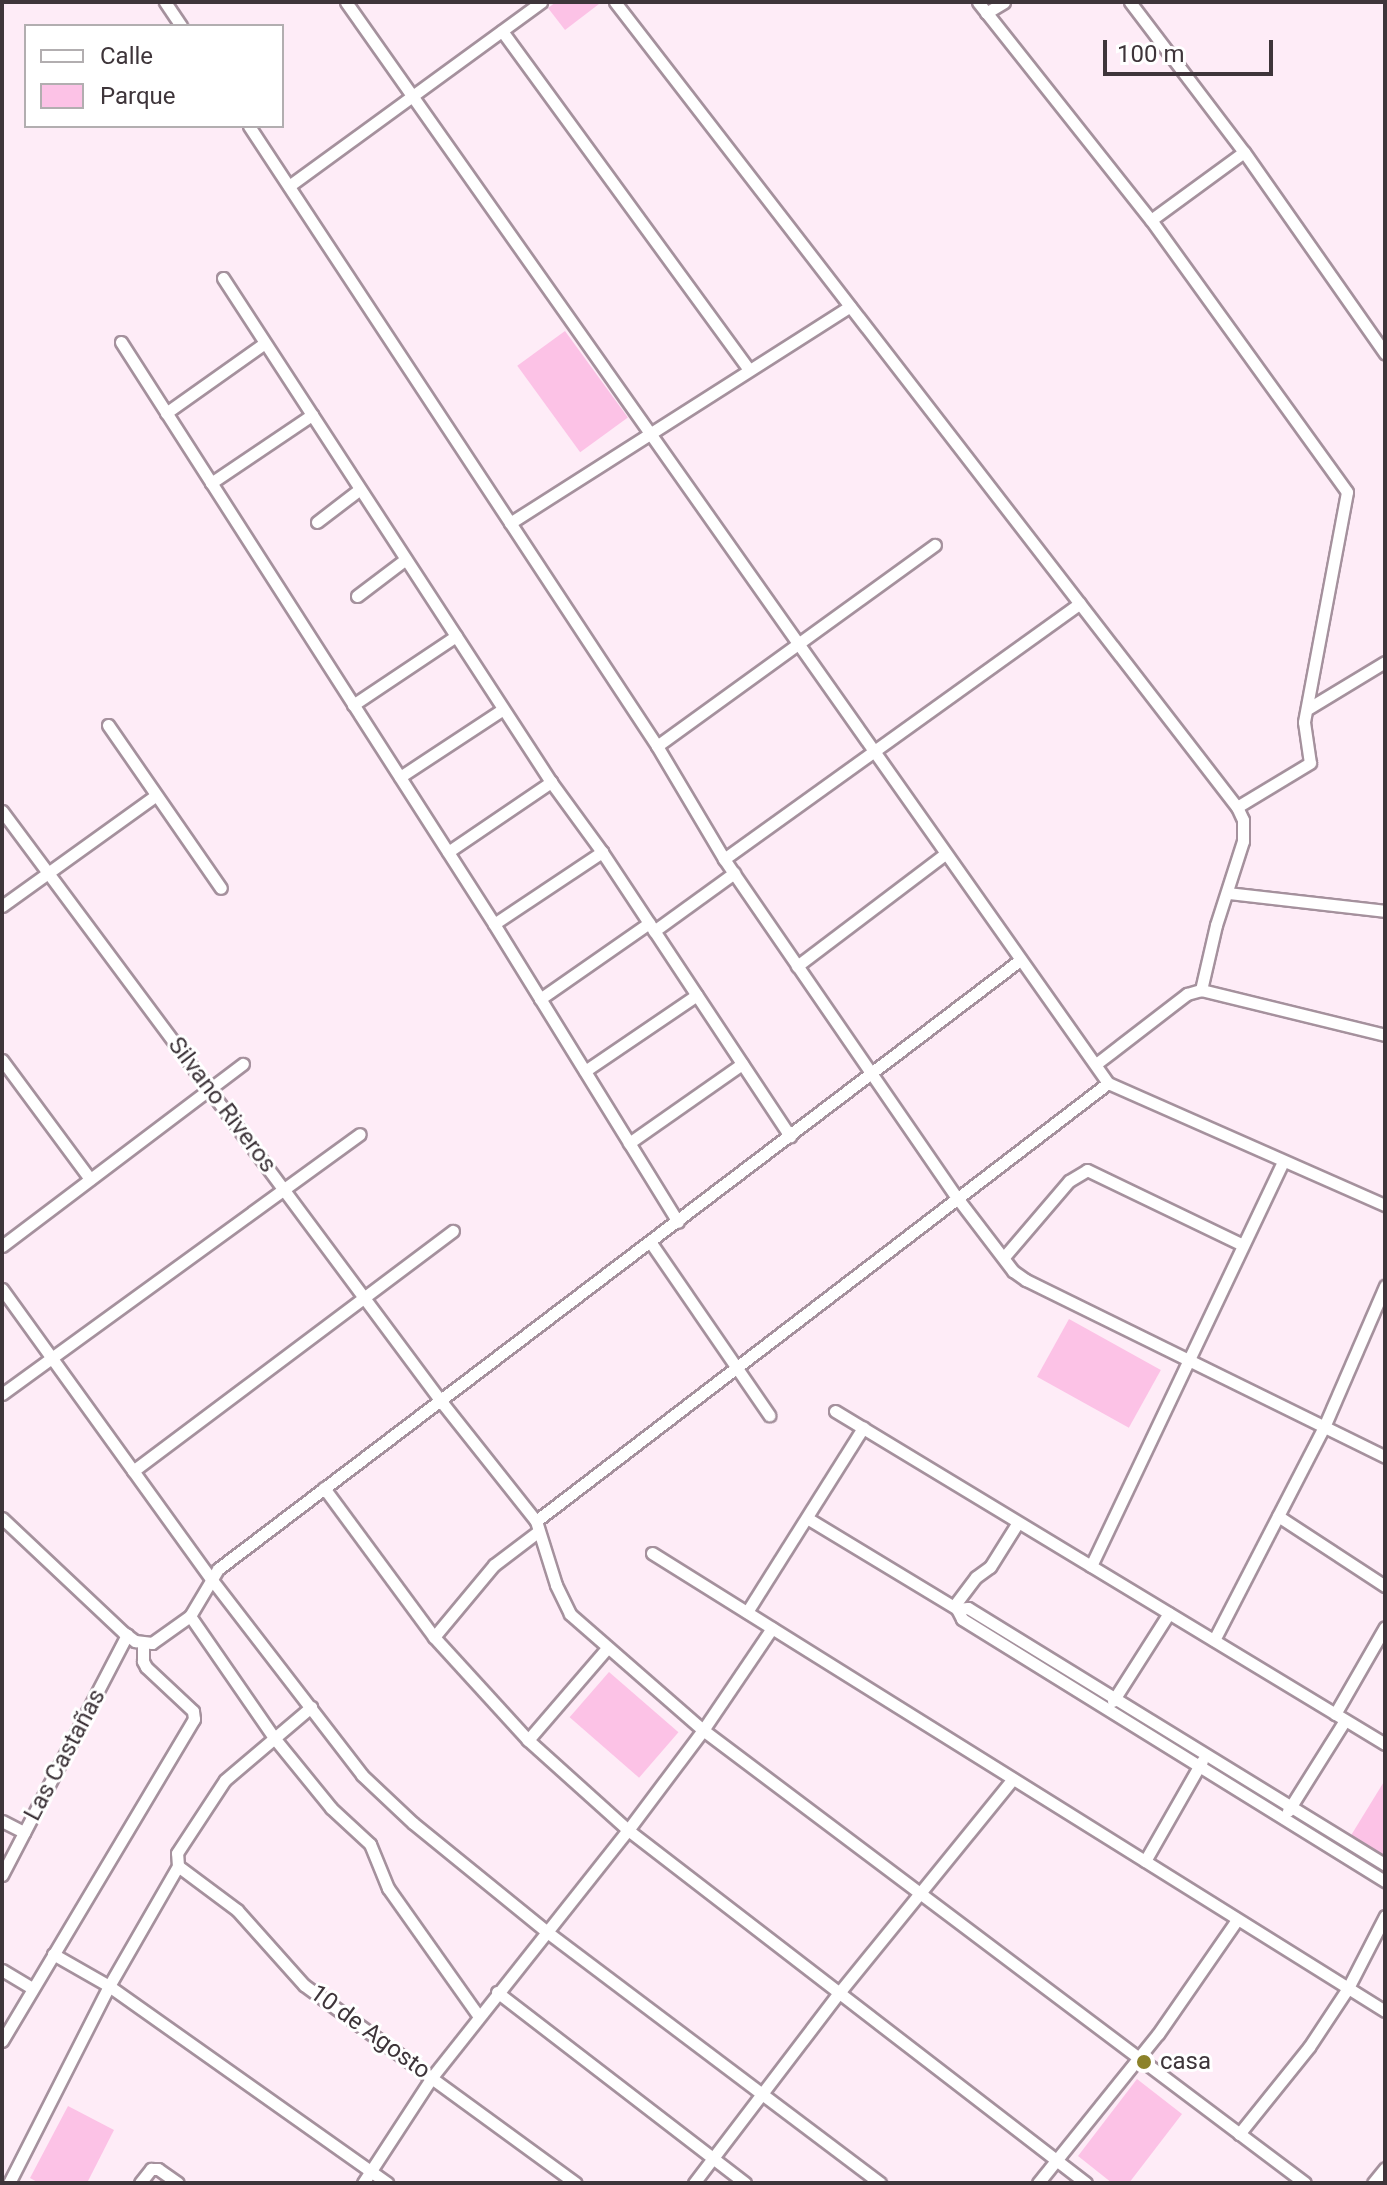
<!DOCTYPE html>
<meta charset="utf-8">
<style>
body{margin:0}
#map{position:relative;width:1387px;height:2185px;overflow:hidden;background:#feecf7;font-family:Roboto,sans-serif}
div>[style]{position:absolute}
.green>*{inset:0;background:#fcc2e6;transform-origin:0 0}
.roads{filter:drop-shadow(2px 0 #a5919d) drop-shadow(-2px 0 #a5919d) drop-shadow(0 2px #a5919d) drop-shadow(0 -2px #a5919d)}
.street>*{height:11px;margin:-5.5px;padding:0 5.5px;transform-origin:5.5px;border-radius:5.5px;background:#fff}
.dots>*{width:22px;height:22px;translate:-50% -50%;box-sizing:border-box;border:4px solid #fff;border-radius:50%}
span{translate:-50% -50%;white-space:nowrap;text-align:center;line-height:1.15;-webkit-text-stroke:6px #fff;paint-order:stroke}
.street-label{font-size:24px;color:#3e353a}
.poi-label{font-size:24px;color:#3e353a}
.left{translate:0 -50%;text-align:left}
.frame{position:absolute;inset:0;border:4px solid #3e353a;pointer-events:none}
.legend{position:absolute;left:24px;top:24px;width:260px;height:104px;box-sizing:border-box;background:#fff;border:2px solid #b2aeb0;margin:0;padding:10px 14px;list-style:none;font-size:24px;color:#3e353a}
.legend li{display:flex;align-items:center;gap:16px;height:40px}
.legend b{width:40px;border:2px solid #b2aeb0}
.scale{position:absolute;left:1103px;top:40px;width:170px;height:36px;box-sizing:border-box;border:4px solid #3e353a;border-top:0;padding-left:10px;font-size:24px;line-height:28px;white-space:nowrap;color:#3e353a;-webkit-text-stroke:6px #fff;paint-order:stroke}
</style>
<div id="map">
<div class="green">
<div style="clip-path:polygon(556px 2px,597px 2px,599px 4px,565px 30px,548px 8px)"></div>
<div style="left:565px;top:331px;width:107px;height:59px;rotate:54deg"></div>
<div style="left:1069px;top:1319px;width:105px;height:66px;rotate:29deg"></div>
<div style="left:609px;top:1672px;width:92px;height:60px;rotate:41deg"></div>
<div style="clip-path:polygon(1385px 1780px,1385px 1858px,1350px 1837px)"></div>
<div style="clip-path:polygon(1137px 2079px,1182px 2114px,1129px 2183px,1112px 2183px,1078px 2156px)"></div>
<div style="clip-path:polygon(68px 2106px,114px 2130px,87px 2183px,39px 2183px,30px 2178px)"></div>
</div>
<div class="roads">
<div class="street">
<div style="left:165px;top:2px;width:29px;rotate:56deg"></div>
<div style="left:346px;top:2px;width:1323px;rotate:54.82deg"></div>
<div style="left:1108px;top:1083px;width:303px;rotate:23.8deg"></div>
<div style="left:615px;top:2px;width:1017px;rotate:52.31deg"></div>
<div style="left:1237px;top:807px;width:14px;rotate:65deg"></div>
<div style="left:1243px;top:820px;width:21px;rotate:90deg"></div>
<div style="left:1243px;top:841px;width:88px;rotate:107.8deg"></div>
<div style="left:1216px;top:925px;width:67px;rotate:103deg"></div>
<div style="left:978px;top:2px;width:278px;rotate:51.6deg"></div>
<div style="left:1151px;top:220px;width:335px;rotate:54.2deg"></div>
<div style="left:1347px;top:492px;width:234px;rotate:100.6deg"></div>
<div style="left:1304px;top:722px;width:41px;rotate:81.7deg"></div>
<div style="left:1310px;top:763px;width:85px;rotate:148.9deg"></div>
<div style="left:1130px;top:2px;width:188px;rotate:52.8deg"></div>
<div style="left:1244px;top:152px;width:246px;rotate:55deg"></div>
<div style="left:986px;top:13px;width:21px;rotate:-31deg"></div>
<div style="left:502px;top:31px;width:419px;rotate:53.9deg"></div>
<div style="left:249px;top:126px;width:742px;rotate:56.65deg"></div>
<div style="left:657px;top:746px;width:131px;rotate:59.3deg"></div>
<div style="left:724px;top:859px;width:413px;rotate:55.5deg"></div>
<div style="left:958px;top:1199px;width:91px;rotate:52.6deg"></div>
<div style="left:1013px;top:1271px;width:16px;rotate:35deg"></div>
<div style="left:1026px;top:1280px;width:400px;rotate:26.2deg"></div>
<div style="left:289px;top:186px;width:312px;rotate:-36.1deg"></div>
<div style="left:1151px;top:220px;width:115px;rotate:-36.2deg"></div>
<div style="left:223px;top:278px;width:601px;rotate:56.94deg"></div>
<div style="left:551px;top:782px;width:87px;rotate:53.9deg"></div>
<div style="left:602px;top:852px;width:341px;rotate:56.5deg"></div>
<div style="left:121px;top:342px;width:691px;rotate:57.34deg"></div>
<div style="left:494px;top:924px;width:350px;rotate:58.3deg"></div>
<div style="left:166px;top:413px;width:121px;rotate:-35.3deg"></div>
<div style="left:211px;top:483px;width:122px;rotate:-34deg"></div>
<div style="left:317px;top:522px;width:54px;rotate:-37.5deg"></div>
<div style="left:510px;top:523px;width:403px;rotate:-32.5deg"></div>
<div style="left:357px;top:596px;width:61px;rotate:-37.1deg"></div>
<div style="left:353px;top:705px;width:124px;rotate:-33.8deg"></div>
<div style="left:1309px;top:708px;width:89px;rotate:-31.2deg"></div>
<div style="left:108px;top:725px;width:198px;rotate:55.3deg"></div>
<div style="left:657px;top:746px;width:343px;rotate:-35.9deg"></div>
<div style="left:400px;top:777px;width:123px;rotate:-33.4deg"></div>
<div style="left:2px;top:811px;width:734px;rotate:53.36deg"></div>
<div style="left:440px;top:1400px;width:154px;rotate:51.6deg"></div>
<div style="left:536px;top:1521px;width:67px;rotate:72.6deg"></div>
<div style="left:556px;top:1585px;width:32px;rotate:64deg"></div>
<div style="left:570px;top:1614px;width:176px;rotate:41.1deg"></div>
<div style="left:703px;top:1730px;width:753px;rotate:36.96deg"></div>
<div style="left:448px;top:852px;width:125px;rotate:-34.2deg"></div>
<div style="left:724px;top:859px;width:438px;rotate:-35.7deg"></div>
<div style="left:1228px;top:893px;width:158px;rotate:6.5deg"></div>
<div style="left:2px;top:906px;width:188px;rotate:-35.7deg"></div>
<div style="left:494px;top:924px;width:130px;rotate:-33.7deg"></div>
<div style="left:654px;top:931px;width:99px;rotate:-35.9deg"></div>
<div style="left:797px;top:966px;width:184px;rotate:-37.1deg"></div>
<div style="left:540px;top:999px;width:133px;rotate:-34.9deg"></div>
<div style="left:2px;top:1060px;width:148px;rotate:53.5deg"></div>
<div style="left:1096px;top:1064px;width:115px;rotate:-37.6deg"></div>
<div style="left:1187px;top:994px;width:15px;rotate:-16deg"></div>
<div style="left:1201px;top:990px;width:189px;rotate:13.7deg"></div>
<div style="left:585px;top:1071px;width:135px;rotate:-34.2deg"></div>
<div style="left:629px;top:1143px;width:138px;rotate:-35deg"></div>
<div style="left:651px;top:1243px;width:209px;rotate:55.5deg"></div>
<div style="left:2px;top:1246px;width:302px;rotate:-37.1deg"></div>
<div style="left:1004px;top:1257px;width:100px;rotate:-49.5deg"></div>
<div style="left:1069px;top:1181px;width:21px;rotate:-31deg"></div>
<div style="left:1087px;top:1170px;width:173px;rotate:25.7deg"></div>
<div style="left:2px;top:1289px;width:359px;rotate:54.2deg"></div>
<div style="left:212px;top:1580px;width:246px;rotate:52.4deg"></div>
<div style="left:362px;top:1775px;width:70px;rotate:43.3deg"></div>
<div style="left:413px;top:1823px;width:173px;rotate:39.1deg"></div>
<div style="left:547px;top:1932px;width:417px;rotate:37deg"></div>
<div style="left:2px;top:1394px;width:442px;rotate:-36deg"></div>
<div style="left:835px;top:1411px;width:643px;rotate:31.19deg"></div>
<div style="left:133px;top:1471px;width:400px;rotate:-36.9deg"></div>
<div style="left:324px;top:1488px;width:185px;rotate:53.6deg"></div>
<div style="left:434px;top:1637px;width:139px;rotate:47.6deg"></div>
<div style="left:528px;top:1740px;width:135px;rotate:42deg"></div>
<div style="left:628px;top:1830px;width:578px;rotate:37.62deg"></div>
<div style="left:1278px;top:1516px;width:128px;rotate:33.2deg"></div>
<div style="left:2px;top:1518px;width:168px;rotate:43.3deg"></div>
<div style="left:124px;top:1633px;width:14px;rotate:36deg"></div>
<div style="left:135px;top:1641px;width:17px;rotate:7deg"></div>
<div style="left:152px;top:1643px;width:47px;rotate:-35.4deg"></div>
<div style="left:190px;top:1616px;width:55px;rotate:-59.2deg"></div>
<div style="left:218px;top:1569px;width:1007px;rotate:-37.21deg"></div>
<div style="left:807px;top:1518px;width:175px;rotate:31.2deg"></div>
<div style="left:957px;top:1609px;width:11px;rotate:-5deg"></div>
<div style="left:968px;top:1608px;width:490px;rotate:31.6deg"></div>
<div style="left:536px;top:1521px;width:720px;rotate:-37.44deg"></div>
<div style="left:652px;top:1553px;width:864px;rotate:32deg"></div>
<div style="left:1091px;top:1566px;width:448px;rotate:-64.6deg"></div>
<div style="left:954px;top:1606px;width:36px;rotate:-53deg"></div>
<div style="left:976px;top:1577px;width:17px;rotate:-36deg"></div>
<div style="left:990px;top:1567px;width:51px;rotate:-57.9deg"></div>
<div style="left:957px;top:1609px;width:11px;rotate:63deg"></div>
<div style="left:962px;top:1619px;width:498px;rotate:31.8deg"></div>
<div style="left:747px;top:1612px;width:218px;rotate:-57.8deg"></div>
<div style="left:190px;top:1616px;width:150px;rotate:55.4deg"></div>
<div style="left:275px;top:1739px;width:89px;rotate:50.9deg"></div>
<div style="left:331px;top:1808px;width:53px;rotate:42.7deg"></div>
<div style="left:370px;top:1844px;width:48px;rotate:67.8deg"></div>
<div style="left:388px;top:1888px;width:156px;rotate:54.7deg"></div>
<div style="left:434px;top:1637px;width:94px;rotate:-50.2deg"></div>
<div style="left:494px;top:1565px;width:56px;rotate:-37.1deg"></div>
<div style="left:1214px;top:1640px;width:240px;rotate:-62.7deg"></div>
<div style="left:1324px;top:1427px;width:154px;rotate:-66.6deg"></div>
<div style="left:1113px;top:1701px;width:104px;rotate:-57.5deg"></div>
<div style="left:1335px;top:1714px;width:100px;rotate:-60.1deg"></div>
<div style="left:528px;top:1740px;width:121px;rotate:-49.3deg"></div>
<div style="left:1288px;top:1811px;width:107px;rotate:-57.9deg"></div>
<div style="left:2px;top:1821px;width:25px;rotate:27deg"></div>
<div style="left:1145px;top:1861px;width:115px;rotate:-60.3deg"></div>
<div style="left:178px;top:1866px;width:74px;rotate:36.7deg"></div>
<div style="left:237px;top:1910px;width:101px;rotate:48.2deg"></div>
<div style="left:304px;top:1985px;width:336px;rotate:36.1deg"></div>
<div style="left:2px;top:1875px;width:271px;rotate:-62.5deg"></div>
<div style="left:53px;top:1954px;width:64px;rotate:29.7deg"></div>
<div style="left:109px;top:1986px;width:341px;rotate:35.3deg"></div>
<div style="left:2px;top:1970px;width:35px;rotate:31deg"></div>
<div style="left:497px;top:1992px;width:313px;rotate:37.6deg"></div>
<div style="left:2px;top:2041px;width:375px;rotate:-59.2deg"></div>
<div style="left:194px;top:1719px;width:8px;rotate:-97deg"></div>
<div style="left:193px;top:1711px;width:64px;rotate:-136.9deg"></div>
<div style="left:146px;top:1667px;width:7px;rotate:-117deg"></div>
<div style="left:143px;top:1661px;width:18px;rotate:-90deg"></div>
<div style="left:1239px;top:2134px;width:112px;rotate:-51.2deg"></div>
<div style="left:1309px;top:2047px;width:71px;rotate:-56.5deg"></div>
<div style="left:1348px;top:1988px;width:81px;rotate:-62.8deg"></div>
<div style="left:9px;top:2183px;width:221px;rotate:-63.1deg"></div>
<div style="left:109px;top:1986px;width:138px;rotate:-60.1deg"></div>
<div style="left:178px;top:1866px;width:13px;rotate:-94deg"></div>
<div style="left:177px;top:1853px;width:87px;rotate:-56.7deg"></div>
<div style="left:225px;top:1780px;width:113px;rotate:-40.3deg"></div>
<div style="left:140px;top:2183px;width:18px;rotate:-52deg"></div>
<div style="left:151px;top:2169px;width:7px"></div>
<div style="left:158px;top:2169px;width:24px;rotate:35deg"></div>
<div style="left:363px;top:2183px;width:126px;rotate:-56.9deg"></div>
<div style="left:432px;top:2077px;width:315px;rotate:-51.6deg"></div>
<div style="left:628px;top:1830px;width:125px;rotate:-53.1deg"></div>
<div style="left:703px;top:1730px;width:123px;rotate:-55.9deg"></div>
<div style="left:694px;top:2183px;width:238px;rotate:-52.7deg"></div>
<div style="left:838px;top:1994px;width:277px;rotate:-50.9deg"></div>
<div style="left:1038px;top:2183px;width:191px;rotate:-51.2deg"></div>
<div style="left:1158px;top:2034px;width:139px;rotate:-55.3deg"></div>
<div style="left:1373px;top:2183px;width:19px;rotate:-51deg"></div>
</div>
</div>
<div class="dots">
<div style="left:1144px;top:2062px;background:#8c822a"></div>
</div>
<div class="street-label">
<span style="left:222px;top:1105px;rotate:53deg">Silvano Riveros</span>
<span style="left:65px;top:1755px;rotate:-62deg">Las Castañas</span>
<span style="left:370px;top:2032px;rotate:36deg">10 de Agosto</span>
</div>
<div class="poi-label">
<span class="left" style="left:1160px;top:2062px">casa</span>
</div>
<div class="frame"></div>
<ul class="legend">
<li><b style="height:10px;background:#fff"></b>Calle</li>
<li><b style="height:22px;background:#fcc2e6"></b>Parque</li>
</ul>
<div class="scale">100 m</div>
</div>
